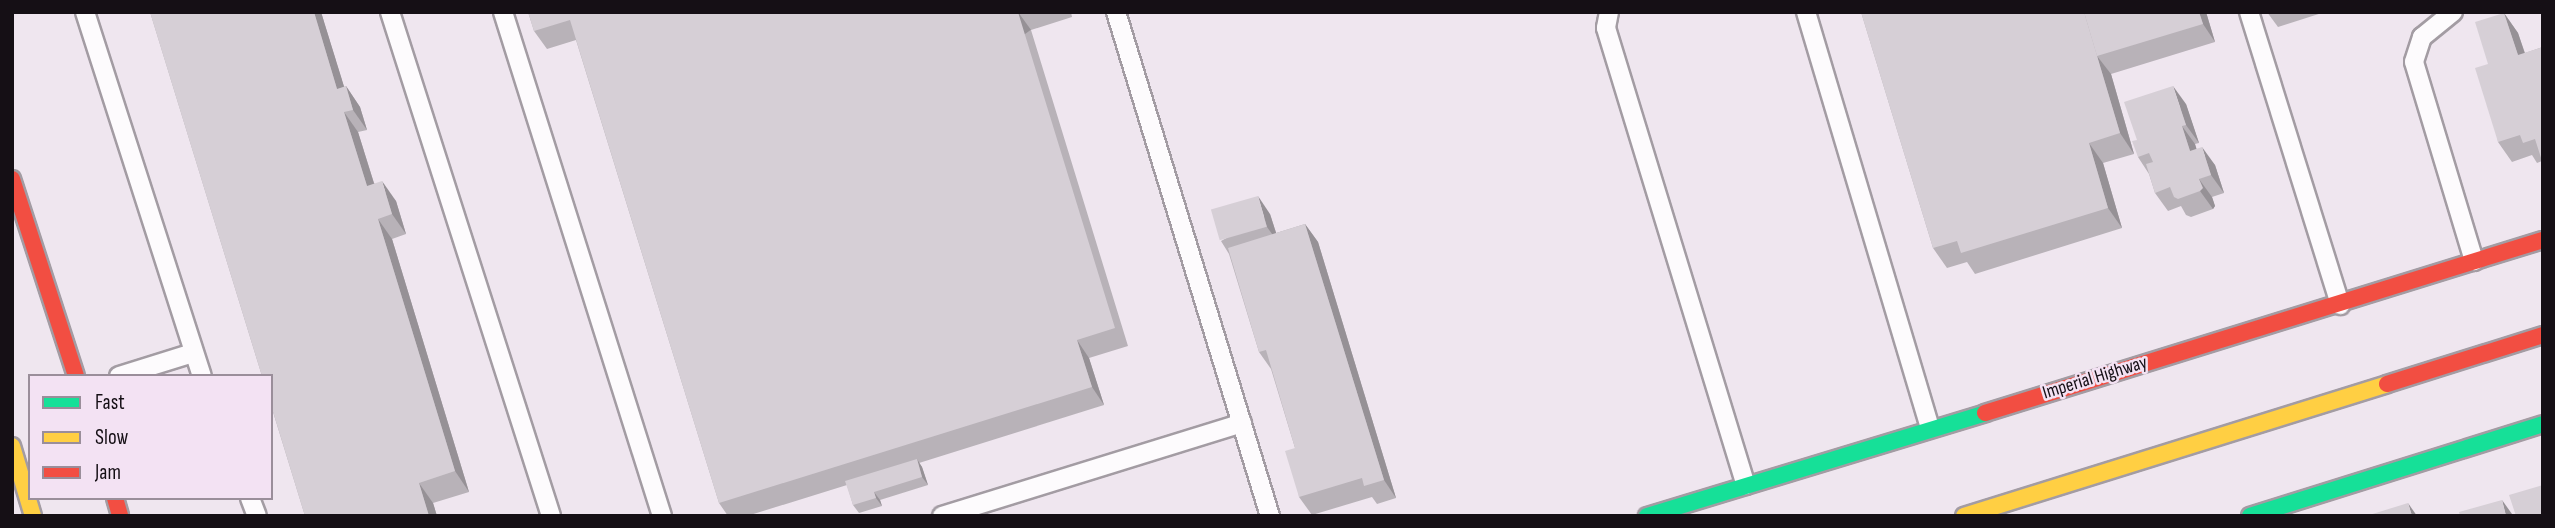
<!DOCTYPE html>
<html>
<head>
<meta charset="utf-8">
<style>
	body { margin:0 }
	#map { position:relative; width:2555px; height:528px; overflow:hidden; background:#efe6ef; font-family:"Sofia Sans Condensed",sans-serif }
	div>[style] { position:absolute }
	.roads { filter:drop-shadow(2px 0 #a39ca3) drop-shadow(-2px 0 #a39ca3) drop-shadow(0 2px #a39ca3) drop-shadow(0 -2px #a39ca3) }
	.lane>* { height:18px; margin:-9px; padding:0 9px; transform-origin:9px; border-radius:9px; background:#fdfbfd }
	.fast>* { height:16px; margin:-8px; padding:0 8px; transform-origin:8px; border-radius:8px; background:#16e098 }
	.slow>* { height:16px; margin:-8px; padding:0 8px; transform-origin:8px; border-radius:8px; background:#ffcf43 }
	.jam>* { height:16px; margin:-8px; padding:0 8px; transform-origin:8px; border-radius:8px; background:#f24e42 }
	.wall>* { inset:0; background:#b8b2b8 }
	.shaded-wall>* { inset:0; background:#969196; transform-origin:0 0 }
	.building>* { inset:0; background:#d6cfd6; transform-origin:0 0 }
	span { translate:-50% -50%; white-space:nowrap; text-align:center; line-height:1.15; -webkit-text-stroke:5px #f3e2f3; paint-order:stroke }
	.street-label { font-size:19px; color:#150f15 }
	.frame { position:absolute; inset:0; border:14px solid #150f15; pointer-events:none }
	.legend { position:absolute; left:28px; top:374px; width:245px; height:126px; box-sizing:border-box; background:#f3e2f3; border:2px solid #9a8e9a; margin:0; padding:9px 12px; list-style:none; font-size:21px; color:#150f15 }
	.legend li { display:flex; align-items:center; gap:14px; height:35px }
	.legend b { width:35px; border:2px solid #9a8e9a }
</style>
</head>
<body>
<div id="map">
	<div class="roads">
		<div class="lane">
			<i style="left:85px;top:12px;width:382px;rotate:72.2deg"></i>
			<i style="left:390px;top:12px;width:529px;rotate:72.28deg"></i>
			<i style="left:503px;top:12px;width:528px;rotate:72.49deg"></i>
			<i style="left:1116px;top:12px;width:527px;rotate:73.01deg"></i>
			<i style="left:1609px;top:12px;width:16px;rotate:101deg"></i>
			<i style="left:1606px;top:28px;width:478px;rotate:73deg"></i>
			<i style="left:1806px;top:12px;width:434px;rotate:73.4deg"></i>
			<i style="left:2249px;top:12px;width:307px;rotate:72.7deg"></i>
			<i style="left:2453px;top:12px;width:40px;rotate:141deg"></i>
			<i style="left:2422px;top:37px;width:26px;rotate:108deg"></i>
			<i style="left:2414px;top:62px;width:208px;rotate:73.2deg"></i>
			<i style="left:119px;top:376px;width:77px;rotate:-17.3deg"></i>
			<i style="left:250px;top:498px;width:19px;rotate:69deg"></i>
			<i style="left:942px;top:516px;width:314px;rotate:-17.2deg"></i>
		</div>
		<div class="fast">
			<i style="left:1647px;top:516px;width:353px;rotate:-16.9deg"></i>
			<i style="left:2250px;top:516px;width:307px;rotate:-17.4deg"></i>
		</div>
		<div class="slow">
			<i style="left:12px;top:446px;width:73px;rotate:73.3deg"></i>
			<i style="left:1964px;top:516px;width:443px;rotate:-17.3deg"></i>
		</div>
		<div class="jam">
			<i style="left:12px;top:179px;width:207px;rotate:72deg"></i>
			<i style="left:2387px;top:384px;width:164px;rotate:-17.4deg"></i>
			<i style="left:1985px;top:413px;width:584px;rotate:-17.23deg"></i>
			<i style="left:115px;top:498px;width:19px;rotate:74deg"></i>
		</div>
	</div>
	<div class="wall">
		<i style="clip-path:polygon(150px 12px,321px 12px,344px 87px,346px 86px,360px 107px,367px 130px,358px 132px,374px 183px,396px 201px,406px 234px,392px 239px,469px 492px,433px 503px,437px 516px,305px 516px)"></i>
		<i style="clip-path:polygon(528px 12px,1071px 12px,1072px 17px,1031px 30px,1128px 346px,1089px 358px,1104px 405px,919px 463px,922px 467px,928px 485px,880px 500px,882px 506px,859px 513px,853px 505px,847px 485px,747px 516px,728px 516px,719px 503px,576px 40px,547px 49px,534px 31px)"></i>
		<i style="clip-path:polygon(1861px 12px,2206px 12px,2215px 42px,2111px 74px,2134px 154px,2103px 163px,2122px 228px,1975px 274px,1967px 262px,1947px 268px,1933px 248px)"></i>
		<i style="clip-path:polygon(2267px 12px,2325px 12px,2278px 27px)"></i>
		<i style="clip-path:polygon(2504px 13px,2518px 33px,2525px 53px,2543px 47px,2543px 163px,2542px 161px,2537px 163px,2532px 155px,2512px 162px,2498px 142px,2488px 64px)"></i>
		<i style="clip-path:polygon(2186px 104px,2199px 143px,2195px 144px,2196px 149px,2215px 165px,2224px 193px,2212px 197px,2215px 206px,2213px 209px,2191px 217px,2186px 215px,2181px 206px,2168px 211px,2155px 193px,2149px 174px,2138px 157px,2137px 140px)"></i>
		<i style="clip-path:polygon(1270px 214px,1276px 233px,1305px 224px,1318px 242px,1396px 498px,1377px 504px,1372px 497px,1312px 515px,1299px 497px,1295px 448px,1271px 369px,1259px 352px,1229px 254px,1221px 241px)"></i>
	</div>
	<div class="shaded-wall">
		<i style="clip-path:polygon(314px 12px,321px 12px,351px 109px,337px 89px)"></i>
		<i style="left:1018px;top:12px;width:22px;height:331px;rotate:54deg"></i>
		<i style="clip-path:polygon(2199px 12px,2206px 12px,2215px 42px,2203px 24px)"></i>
		<i style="clip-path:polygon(2504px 13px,2518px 33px,2532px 75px,2518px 55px)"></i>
		<i style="clip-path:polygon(2097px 56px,2111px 74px,2134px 154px,2120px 133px)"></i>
		<i style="clip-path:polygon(346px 86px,360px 107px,367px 130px,353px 110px)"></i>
		<i style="clip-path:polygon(2173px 86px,2186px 104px,2199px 143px,2186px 125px)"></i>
		<i style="clip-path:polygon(344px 112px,358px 132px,381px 206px,367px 186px)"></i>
		<i style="clip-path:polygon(2182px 126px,2195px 144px,2203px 169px,2190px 151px)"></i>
		<i style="clip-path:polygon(2089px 143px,2103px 163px,2122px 228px,2108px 208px)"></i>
		<i style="clip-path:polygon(2202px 147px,2215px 165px,2224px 193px,2211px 175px)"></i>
		<i style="clip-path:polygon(2199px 179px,2212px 197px,2215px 206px,2213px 209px,2200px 191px)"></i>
		<i style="clip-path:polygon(382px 181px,396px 201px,406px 234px,392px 214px)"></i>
		<i style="clip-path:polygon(1258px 196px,1270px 214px,1280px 245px,1267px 227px)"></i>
		<i style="clip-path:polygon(378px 219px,392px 239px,469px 492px,455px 471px)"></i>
		<i style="clip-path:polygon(1305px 224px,1318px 242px,1396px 498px,1384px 480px)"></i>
		<i style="clip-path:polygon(1077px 340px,1089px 358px,1104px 405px,1092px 387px)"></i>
		<i style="clip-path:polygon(917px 459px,922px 467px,928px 485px,922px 477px)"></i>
		<i style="clip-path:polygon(419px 483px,433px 503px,437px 516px,429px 516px)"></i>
		<i style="clip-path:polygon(874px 492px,880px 500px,882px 506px,876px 498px)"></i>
		<i style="clip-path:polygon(2502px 500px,2512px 514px,2512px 516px,2506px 516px)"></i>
		<i style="clip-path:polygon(2408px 503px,2417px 516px,2412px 516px)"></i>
	</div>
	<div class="building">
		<i style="clip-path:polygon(150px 12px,314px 12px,337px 89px,346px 86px,353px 110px,344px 112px,367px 186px,382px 181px,392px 214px,378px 219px,455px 471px,419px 483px,429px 516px,305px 516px,271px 405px,271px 376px,262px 376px)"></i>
		<i style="clip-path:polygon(528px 12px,1018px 12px,1115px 328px,1077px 340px,1092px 387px,719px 503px,570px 20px,534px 31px)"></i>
		<i style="clip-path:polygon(1861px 12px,2084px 12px,2120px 133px,2089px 143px,2108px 208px,1961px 253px,1957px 241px,1933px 248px)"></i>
		<i style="clip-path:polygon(2084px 12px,2199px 12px,2203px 24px,2097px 56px)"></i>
		<i style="clip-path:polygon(2504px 13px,2518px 55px,2543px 47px,2543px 161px,2542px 161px,2535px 139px,2523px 143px,2520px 135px,2498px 142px,2475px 68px,2488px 64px,2475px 22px)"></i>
		<i style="clip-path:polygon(2173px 86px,2186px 125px,2182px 126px,2190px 151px,2202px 147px,2211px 175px,2199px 179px,2203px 188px,2200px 191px,2178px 199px,2174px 197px,2170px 187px,2155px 193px,2146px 164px,2153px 162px,2149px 153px,2138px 157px,2132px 141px,2137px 140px,2124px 102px)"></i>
		<i style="left:1258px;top:196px;width:32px;height:49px;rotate:74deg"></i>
		<i style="clip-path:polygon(1305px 224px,1384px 480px,1364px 486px,1362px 478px,1299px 497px,1285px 451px,1295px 448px,1266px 350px,1259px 352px,1228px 248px)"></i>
		<i style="clip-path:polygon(917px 459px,922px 477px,874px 492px,876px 498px,853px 505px,845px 481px)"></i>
		<i style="clip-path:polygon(2543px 485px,2543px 516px,2516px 516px,2509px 495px)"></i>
		<i style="clip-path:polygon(2502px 500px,2506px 516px,2460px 516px,2459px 512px)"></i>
		<i style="clip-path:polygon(2408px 503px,2412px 516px,2366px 516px)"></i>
	</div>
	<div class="street-label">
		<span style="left:2095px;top:378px;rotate:-17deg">Imperial Highway</span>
	</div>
	<div class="frame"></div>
	<ul class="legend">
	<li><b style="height:9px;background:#16e098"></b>Fast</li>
	<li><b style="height:9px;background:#ffcf43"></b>Slow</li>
	<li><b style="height:9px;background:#f24e42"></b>Jam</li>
	</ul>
</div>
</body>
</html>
